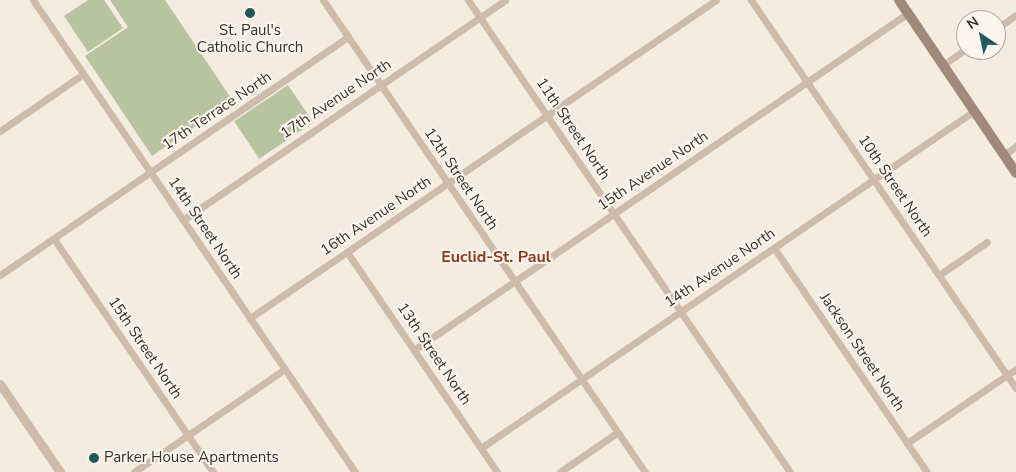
<!DOCTYPE html>
<html>
<head>
<meta charset="utf-8">
<style>
	body { margin:0 }
	#map { position:relative; width:1016px; height:472px; overflow:hidden; background:#f4ebe1; font-family:"Nunito Sans",sans-serif }
	div>[style] { position:absolute }
	.green>* { inset:0; background:#b8c4a0; transform-origin:0 0 }
	.minor>* { height:7px; margin:-3.5px; padding:0 3.5px; transform-origin:3.5px; border-radius:3.5px; background:#cdbbac }
	.tertiary>* { height:9px; margin:-4.5px; padding:0 4.5px; transform-origin:4.5px; border-radius:4.5px; background:#cdbbac }
	.secondary>* { height:10px; margin:-5px; padding:0 5px; transform-origin:5px; border-radius:5px; background:#a18a7d }
	.dots>* { width:14px; height:14px; translate:-50% -50%; box-sizing:border-box; border:2px solid #fbf5ee; border-radius:50% }
	span { translate:-50% -50%; white-space:nowrap; text-align:center; line-height:1.15; -webkit-text-stroke:4px #fbf5ee; paint-order:stroke }
	.poi-label { font-size:15px; color:#3b302b }
	.left { translate:0 -50%; text-align:left }
	.street-label { font-size:15px; color:#3b302b }
	.neighbourhood-label { font-size:16px; color:#8c3b22; font-weight:700 }
	.north { position:absolute; left:956px; top:10px; width:50px; height:50px; box-sizing:border-box; background:#fbf5ee; border:1px solid #aea6a0; border-radius:50%; rotate:326deg; font-size:14px; font-weight:700; line-height:20px; text-align:center; color:#3b302b }
	.north::after { content:''; display:block; margin:auto; width:18px; height:22px; background:#1f5a5e; clip-path:polygon(50% 0,100% 100%,50% 72%,0 100%) }
</style>
</head>
<body>
<div id="map">
	<div class="green">
		<i style="clip-path:polygon(88px 0,104px 0,123px 28px,88px 52px,64px 16px)"></i>
		<i style="clip-path:polygon(110px 0,165px 0,233px 101px,152px 156px,85px 56px,128px 27px)"></i>
		<i style="left:288px;top:85px;width:45px;height:65px;rotate:56deg"></i>
	</div>
	<div class="minor">
		<i style="left:33px;top:0;width:571px;rotate:55.7deg"></i>
		<i style="left:323px;top:0;width:571px;rotate:55.7deg"></i>
		<i style="left:468px;top:0;width:571px;rotate:55.7deg"></i>
		<i style="left:751px;top:0;width:470px;rotate:55.7deg"></i>
		<i style="left:996px;top:29px;width:24px;rotate:-35deg"></i>
		<i style="left:943px;top:65px;width:28px;rotate:-35deg"></i>
		<i style="left:0;top:131px;width:101px;rotate:-34.5deg"></i>
		<i style="left:1004px;top:155px;width:15px;rotate:-37deg"></i>
		<i style="left:183px;top:220px;width:390px;rotate:-34.3deg"></i>
		<i style="left:54px;top:239px;width:282px;rotate:55.7deg"></i>
		<i style="left:774px;top:248px;width:271px;rotate:55.7deg"></i>
		<i style="left:347px;top:252px;width:266px;rotate:55.7deg"></i>
		<i style="left:0;top:275px;width:422px;rotate:-34.4deg"></i>
		<i style="left:939px;top:275px;width:58px;rotate:-34.5deg"></i>
		<i style="left:250px;top:318px;width:564px;rotate:-34.31deg"></i>
		<i style="left:414px;top:350px;width:598px;rotate:-34.3deg"></i>
		<i style="left:907px;top:443px;width:132px;rotate:-34.2deg"></i>
		<i style="left:481px;top:448px;width:597px;rotate:-34.36deg"></i>
		<i style="left:134px;top:472px;width:183px;rotate:-34.3deg"></i>
		<i style="left:560px;top:472px;width:70px;rotate:-34.6deg"></i>
	</div>
	<div class="tertiary">
		<i style="left:0;top:384px;width:107px;rotate:55.7deg"></i>
	</div>
	<div class="secondary">
		<i style="left:899px;top:0;width:209px;rotate:55.9deg"></i>
	</div>
	<div class="dots">
		<i style="left:250px;top:13px;background:#1f5a5e"></i>
		<i style="left:94px;top:458px;background:#1f5a5e"></i>
	</div>
	<div class="poi-label">
		<span style="left:250px;top:39px">St. Paul's<br>Catholic Church</span>
		<span class="left" style="left:104px;top:458px">Parker House Apartments</span>
	</div>
	<div class="street-label">
		<span style="left:336px;top:99px;rotate:-34deg">17th Avenue North</span>
		<span style="left:217px;top:111px;rotate:-34deg">17th Terrace North</span>
		<span style="left:573px;top:129px;rotate:56deg">11th Street North</span>
		<span style="left:653px;top:171px;rotate:-34deg">15th Avenue North</span>
		<span style="left:461px;top:179px;rotate:56deg">12th Street North</span>
		<span style="left:895px;top:186px;rotate:56deg">10th Street North</span>
		<span style="left:376px;top:216px;rotate:-34deg">16th Avenue North</span>
		<span style="left:205px;top:228px;rotate:56deg">14th Street North</span>
		<span style="left:720px;top:268px;rotate:-34deg">14th Avenue North</span>
		<span style="left:145px;top:348px;rotate:56deg">15th Street North</span>
		<span style="left:862px;top:352px;rotate:56deg">Jackson Street North</span>
		<span style="left:434px;top:354px;rotate:56deg">13th Street North</span>
	</div>
	<div class="neighbourhood-label">
		<span style="left:496px;top:257px">Euclid-St. Paul</span>
	</div>
	<div class="north">N</div>
</div>
</body>
</html>
